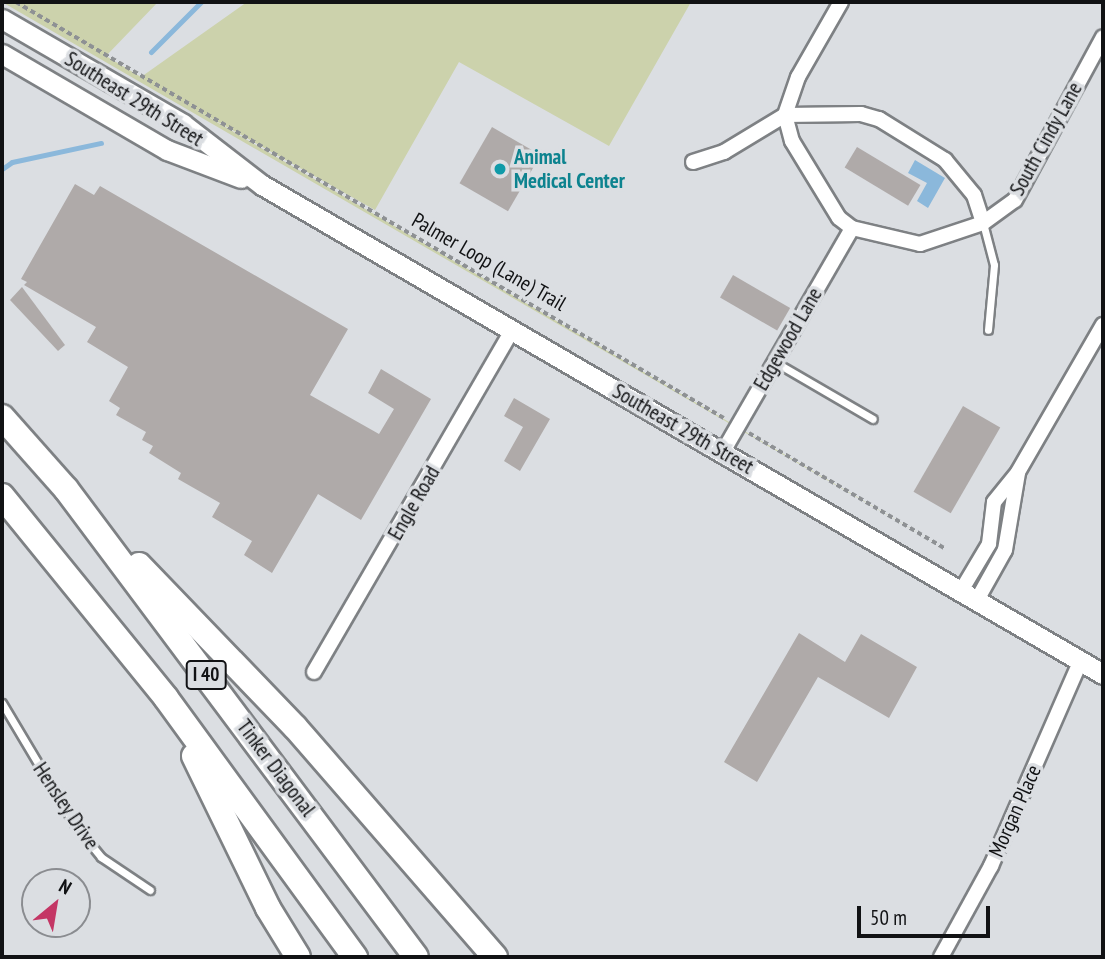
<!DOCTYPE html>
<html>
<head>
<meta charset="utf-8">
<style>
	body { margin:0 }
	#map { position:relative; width:1105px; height:959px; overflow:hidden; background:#dbdee2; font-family:"PT Sans Narrow",sans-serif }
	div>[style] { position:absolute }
	.green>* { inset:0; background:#ccd2ac }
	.water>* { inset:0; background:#8bb8db }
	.stream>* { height:5px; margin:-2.5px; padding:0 2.5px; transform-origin:2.5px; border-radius:2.5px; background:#8bb8db }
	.building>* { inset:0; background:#afaaa9; transform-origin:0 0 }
	.path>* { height:3.5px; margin-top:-1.75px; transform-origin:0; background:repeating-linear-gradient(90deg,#8e9194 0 5px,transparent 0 8.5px) }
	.roads { filter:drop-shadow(2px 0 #7e8184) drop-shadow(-2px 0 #7e8184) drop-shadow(0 2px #7e8184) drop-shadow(0 -2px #7e8184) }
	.service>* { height:7px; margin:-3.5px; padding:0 3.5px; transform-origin:3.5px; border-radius:3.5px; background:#fff }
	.minor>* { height:14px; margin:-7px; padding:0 7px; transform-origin:7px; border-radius:7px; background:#fff }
	.secondary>* { height:19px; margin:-9.5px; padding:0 9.5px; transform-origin:9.5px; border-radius:9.5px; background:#fff }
	.motorway>* { height:24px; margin:-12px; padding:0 12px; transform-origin:12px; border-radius:12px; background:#fff }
	.dots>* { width:19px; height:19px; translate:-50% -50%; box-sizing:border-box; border:4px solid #dbdee2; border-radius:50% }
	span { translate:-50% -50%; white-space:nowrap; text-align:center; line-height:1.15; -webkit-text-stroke:7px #dbdee2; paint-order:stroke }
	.shield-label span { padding:2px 5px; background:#dbdee2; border:2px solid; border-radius:5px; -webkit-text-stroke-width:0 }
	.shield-label { font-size:19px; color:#111214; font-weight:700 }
	.street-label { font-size:21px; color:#111214 }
	.culture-label { font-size:21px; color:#0d838f; font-weight:700 }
	.left { translate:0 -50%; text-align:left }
	.frame { position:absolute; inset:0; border:4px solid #111214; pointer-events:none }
	.north { position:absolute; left:21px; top:868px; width:70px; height:70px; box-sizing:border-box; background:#dbdee2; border:2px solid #8a8c90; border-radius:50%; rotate:30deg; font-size:19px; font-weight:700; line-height:28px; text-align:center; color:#111214 }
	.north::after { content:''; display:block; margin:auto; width:24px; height:32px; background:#c43665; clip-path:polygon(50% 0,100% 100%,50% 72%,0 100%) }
	.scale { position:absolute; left:857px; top:906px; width:133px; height:32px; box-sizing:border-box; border:4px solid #111214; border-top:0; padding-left:9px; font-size:21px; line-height:24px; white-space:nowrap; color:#111214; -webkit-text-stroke:5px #dbdee2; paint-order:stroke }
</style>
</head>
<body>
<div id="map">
	<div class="green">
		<i style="clip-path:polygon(2px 2px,158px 2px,106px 56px,141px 77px,247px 2px,691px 2px,609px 146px,459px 62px,375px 210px,193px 108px,946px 549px)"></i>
	</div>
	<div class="water">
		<i style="clip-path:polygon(915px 160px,945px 178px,928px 208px,917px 201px,927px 183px,908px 173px)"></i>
	</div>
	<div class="stream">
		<i style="left:151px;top:52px;width:71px;rotate:-45deg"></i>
		<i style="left:2px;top:169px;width:12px;rotate:-35deg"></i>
		<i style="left:12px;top:162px;width:91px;rotate:-12.1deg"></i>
	</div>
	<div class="building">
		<i style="left:492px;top:127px;width:56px;height:65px;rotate:30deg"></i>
		<i style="left:857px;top:147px;width:74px;height:24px;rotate:31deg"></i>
		<i style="clip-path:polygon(75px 184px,94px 195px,100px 186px,348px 329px,310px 395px,379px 434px,394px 409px,368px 393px,381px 369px,431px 399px,361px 520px,318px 494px,272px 573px,244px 555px,252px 541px,212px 517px,220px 503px,178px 479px,181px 473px,149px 453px,153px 446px,142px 440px,146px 432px,116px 415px,120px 408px,109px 401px,128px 367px,87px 342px,96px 327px,24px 285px,27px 282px,21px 279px)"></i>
		<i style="left:733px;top:275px;width:66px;height:26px;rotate:30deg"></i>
		<i style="clip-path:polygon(22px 287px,65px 345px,58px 351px,10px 300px)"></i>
		<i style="clip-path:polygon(514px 398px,550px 419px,520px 471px,504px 461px,523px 427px,504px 416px)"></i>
		<i style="left:963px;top:406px;width:43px;height:99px;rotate:30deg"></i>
		<i style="clip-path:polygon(799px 633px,845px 662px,861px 634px,917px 667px,889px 718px,818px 677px,757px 782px,724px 762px)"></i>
	</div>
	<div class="path">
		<i style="left:16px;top:2px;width:821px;rotate:30.44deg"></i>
		<i style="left:749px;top:433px;width:229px;rotate:30.5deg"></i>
	</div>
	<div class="roads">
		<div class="service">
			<i style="left:983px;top:223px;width:43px;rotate:75.3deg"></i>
			<i style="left:994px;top:265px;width:65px;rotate:95.3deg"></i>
			<i style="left:775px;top:362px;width:113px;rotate:30.2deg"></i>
			<i style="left:2px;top:703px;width:141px;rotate:59.2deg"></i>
			<i style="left:74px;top:824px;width:43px;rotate:50.7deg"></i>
			<i style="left:101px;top:857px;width:59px;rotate:34deg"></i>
		</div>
		<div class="minor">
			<i style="left:841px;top:2px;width:86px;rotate:119.8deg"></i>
			<i style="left:798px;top:77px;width:40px;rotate:108.9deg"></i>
			<i style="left:785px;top:115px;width:27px;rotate:75deg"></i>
			<i style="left:792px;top:141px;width:90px;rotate:58.6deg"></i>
			<i style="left:839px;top:218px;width:16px;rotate:38deg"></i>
			<i style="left:852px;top:228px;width:70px;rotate:13.2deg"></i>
			<i style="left:920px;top:244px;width:66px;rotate:-18.4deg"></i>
			<i style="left:983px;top:223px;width:39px;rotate:-36deg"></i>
			<i style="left:1015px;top:200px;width:185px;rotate:-61.6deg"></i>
			<i style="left:693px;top:162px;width:33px;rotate:-18deg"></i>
			<i style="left:724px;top:152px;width:71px;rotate:-31.2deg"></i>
			<i style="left:785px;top:115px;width:76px;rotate:-0.8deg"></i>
			<i style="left:861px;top:114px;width:19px;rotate:16deg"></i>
			<i style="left:879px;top:119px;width:78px;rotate:31.8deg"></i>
			<i style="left:945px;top:160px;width:45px;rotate:50.4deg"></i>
			<i style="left:974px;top:195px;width:29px;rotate:72deg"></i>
			<i style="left:724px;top:450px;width:256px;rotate:-60deg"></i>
			<i style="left:961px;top:591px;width:55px;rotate:-59.2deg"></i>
			<i style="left:989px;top:544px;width:42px;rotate:-83.2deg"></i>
			<i style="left:994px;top:502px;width:38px;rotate:-51deg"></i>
			<i style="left:1018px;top:472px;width:170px;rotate:-60deg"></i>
			<i style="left:977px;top:600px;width:57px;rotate:-60.8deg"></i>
			<i style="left:1005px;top:550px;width:78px;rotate:-80.4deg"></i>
			<i style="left:314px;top:672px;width:393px;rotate:-59.9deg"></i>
			<i style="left:941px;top:957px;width:104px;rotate:-61.2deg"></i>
			<i style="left:991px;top:866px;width:225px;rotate:-66.4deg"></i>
		</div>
		<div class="secondary">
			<i style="left:2px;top:19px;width:209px;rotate:30.1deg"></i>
			<i style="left:183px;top:124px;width:100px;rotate:37.7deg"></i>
			<i style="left:262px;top:185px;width:973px;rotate:30.18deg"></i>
			<i style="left:2px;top:54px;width:191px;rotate:30.2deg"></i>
			<i style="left:167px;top:150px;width:79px;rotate:20.7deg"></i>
		</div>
		<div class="motorway">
			<i style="left:2px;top:417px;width:96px;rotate:48.4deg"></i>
			<i style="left:66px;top:489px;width:584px;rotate:53.21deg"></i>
			<i style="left:2px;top:496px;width:260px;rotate:50.9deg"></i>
			<i style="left:166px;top:698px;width:321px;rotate:53.9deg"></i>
			<i style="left:139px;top:565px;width:225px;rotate:46.1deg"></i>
			<i style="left:295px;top:727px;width:305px;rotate:49deg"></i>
			<i style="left:194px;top:756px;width:169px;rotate:64deg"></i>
			<i style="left:268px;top:908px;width:57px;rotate:58.5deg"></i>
		</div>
	</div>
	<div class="dots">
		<i style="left:500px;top:169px;background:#0f9aa8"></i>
	</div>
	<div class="shield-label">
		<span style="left:206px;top:675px">I 40</span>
	</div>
	<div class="street-label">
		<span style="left:134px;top:99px;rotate:32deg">Southeast 29th Street</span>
		<span style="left:1046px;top:139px;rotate:-61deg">South Cindy Lane</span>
		<span style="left:489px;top:262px;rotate:30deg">Palmer Loop (Lane) Trail</span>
		<span style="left:788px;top:339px;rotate:-60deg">Edgewood Lane</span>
		<span style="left:683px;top:429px;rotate:30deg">Southeast 29th Street</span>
		<span style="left:414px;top:503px;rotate:-60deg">Engle Road</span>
		<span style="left:276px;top:768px;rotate:53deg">Tinker Diagonal</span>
		<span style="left:66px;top:806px;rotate:56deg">Hensley Drive</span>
		<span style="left:1015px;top:811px;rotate:-66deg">Morgan Place</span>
	</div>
	<div class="culture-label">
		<span class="left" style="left:514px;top:169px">Animal<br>Medical Center</span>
	</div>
	<div class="frame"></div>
	<div class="north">N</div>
	<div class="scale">50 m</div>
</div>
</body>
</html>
